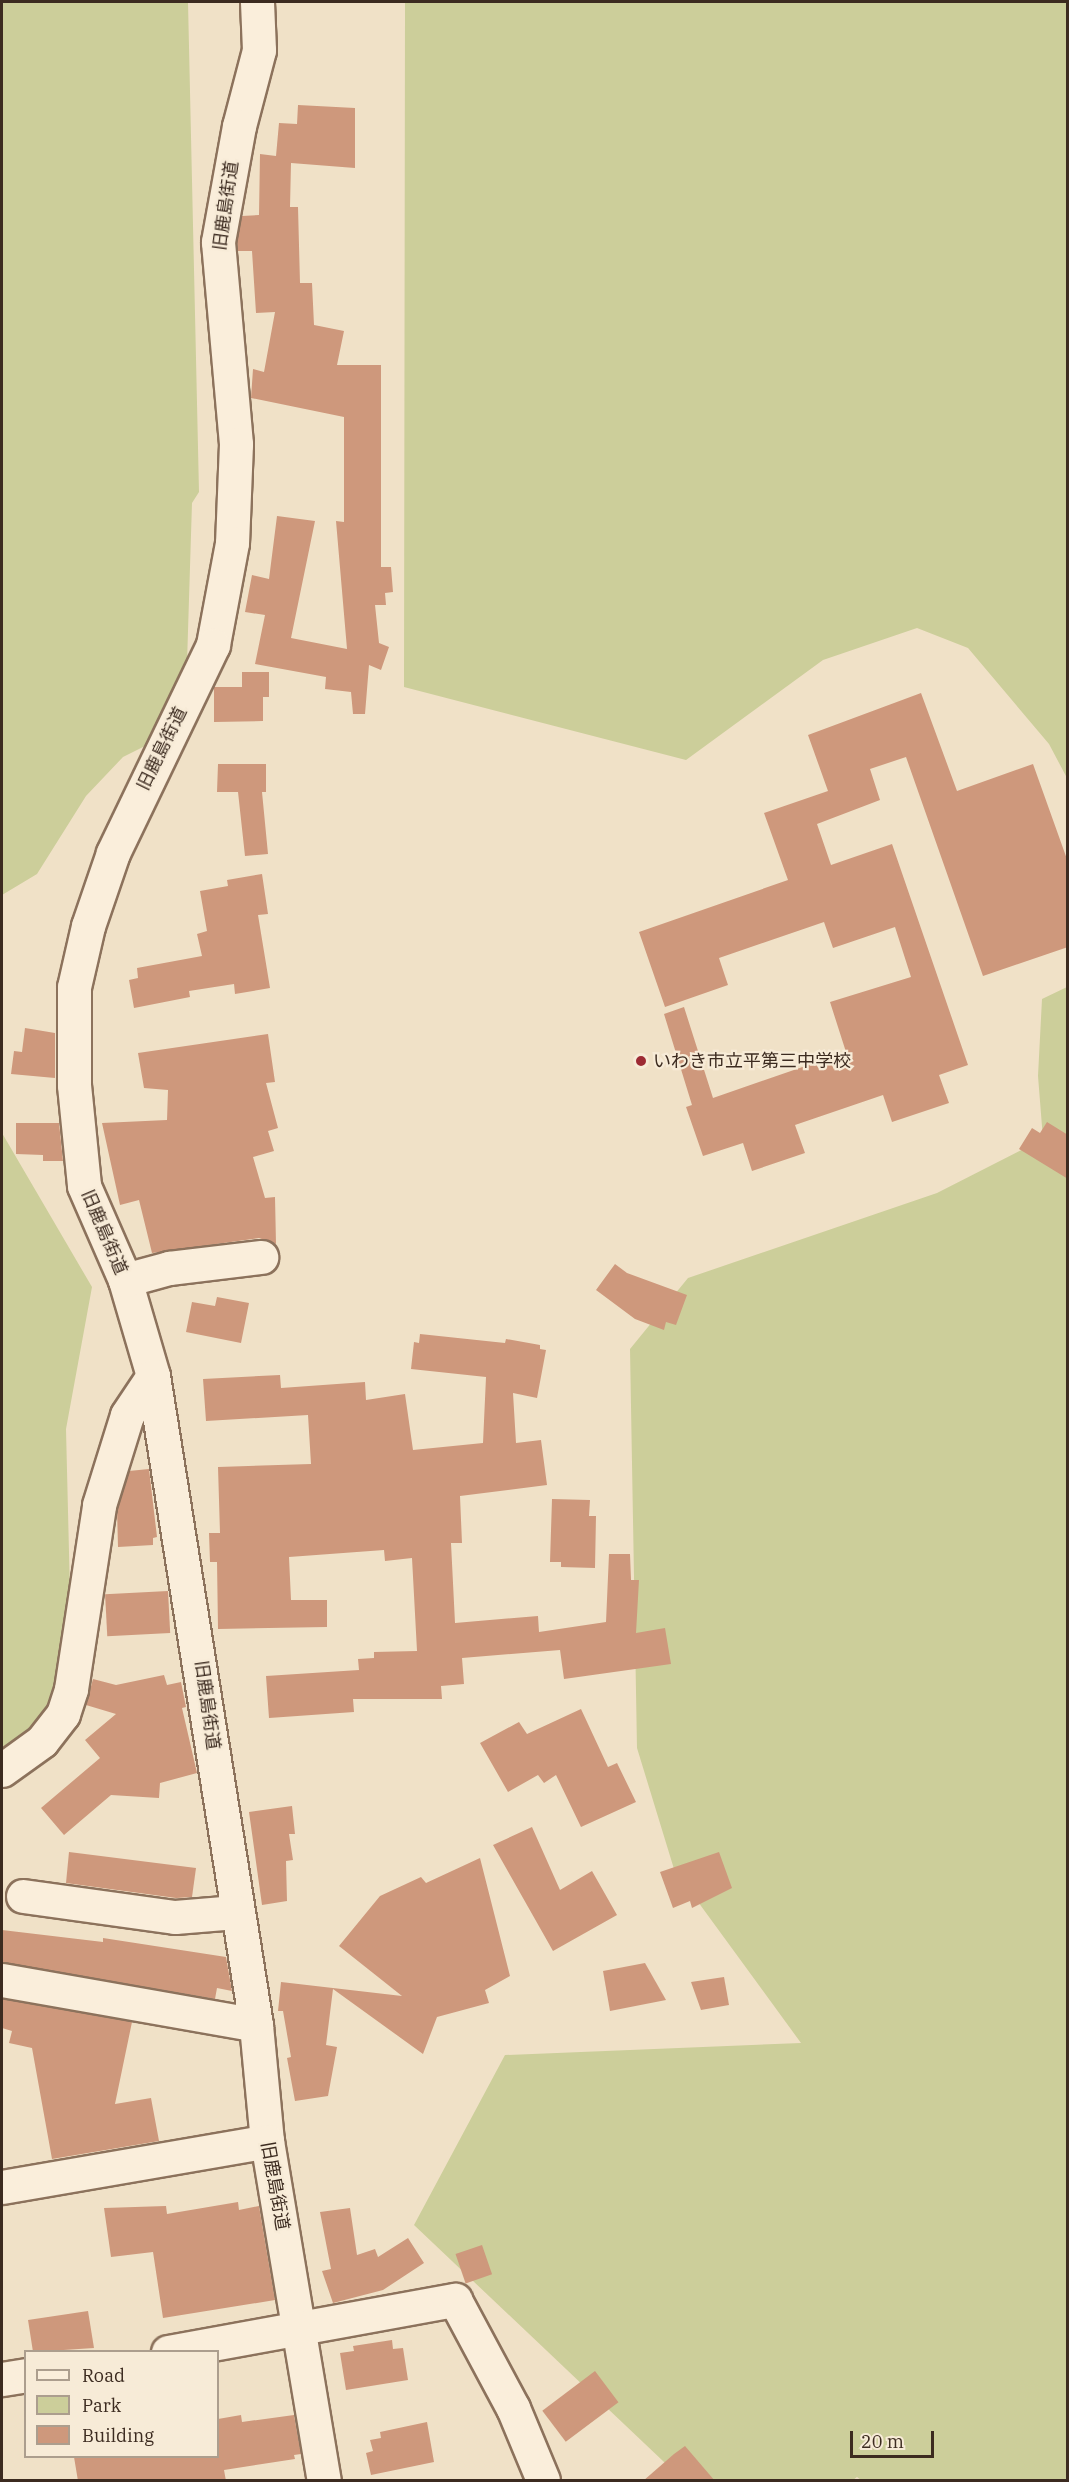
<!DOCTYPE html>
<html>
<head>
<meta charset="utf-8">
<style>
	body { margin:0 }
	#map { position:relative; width:1069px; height:2482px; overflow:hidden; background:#f0e1c7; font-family:"IBM Plex Serif","Noto Sans JP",serif }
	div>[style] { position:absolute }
	.green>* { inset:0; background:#ccce9a }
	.building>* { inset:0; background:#ce987c; transform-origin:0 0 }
	.roads { filter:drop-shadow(2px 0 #8c725c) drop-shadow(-2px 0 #8c725c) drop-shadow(0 2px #8c725c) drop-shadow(0 -2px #8c725c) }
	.minor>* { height:33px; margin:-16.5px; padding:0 16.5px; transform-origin:16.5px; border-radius:16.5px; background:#faeedb }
	.dots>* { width:16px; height:16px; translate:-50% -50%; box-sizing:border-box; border:3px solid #f7ebd7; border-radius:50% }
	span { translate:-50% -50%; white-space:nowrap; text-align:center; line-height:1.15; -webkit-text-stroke:4.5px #f7ebd7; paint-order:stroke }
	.street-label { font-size:18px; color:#3c2b20 }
	.poi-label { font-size:18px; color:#3c2b20 }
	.left { translate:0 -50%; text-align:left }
	.frame { position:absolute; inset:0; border:3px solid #3c2b20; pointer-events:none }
	.legend { position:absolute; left:24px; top:2350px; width:195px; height:108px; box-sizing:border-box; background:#f7ebd7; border:2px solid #ac9e8e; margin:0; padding:8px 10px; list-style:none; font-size:18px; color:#3c2b20 }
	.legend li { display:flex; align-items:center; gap:12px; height:30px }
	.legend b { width:30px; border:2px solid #ac9e8e }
	.scale { position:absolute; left:850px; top:2431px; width:84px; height:27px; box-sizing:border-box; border:3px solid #3c2b20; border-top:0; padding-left:8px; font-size:18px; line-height:21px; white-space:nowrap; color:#3c2b20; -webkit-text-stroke:4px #f7ebd7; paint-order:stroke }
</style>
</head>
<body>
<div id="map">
	<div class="green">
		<i style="clip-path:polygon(2px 2px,188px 2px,199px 492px,192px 503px,187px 663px,165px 736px,123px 757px,86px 796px,37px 874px,2px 895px)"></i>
		<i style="clip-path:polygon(405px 2px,1067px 2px,1067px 778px,1049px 744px,968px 648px,917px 628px,823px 660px,686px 760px,404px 687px)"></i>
		<i style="clip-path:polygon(1067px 987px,1067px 2480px,861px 2480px,857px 2477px,853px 2480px,683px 2480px,414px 2225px,505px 2055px,801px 2043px,674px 1869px,637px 1748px,630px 1349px,688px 1278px,937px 1193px,1043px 1139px,1038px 1076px,1042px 999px)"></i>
		<i style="clip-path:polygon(2px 1133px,92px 1287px,66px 1429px,70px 1593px,47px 1724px,2px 1747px)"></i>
	</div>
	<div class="building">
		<i style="clip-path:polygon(298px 105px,355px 108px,355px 168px,291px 163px,290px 207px,298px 207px,300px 283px,312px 283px,314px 325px,344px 331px,337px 365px,381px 365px,381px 567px,391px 567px,393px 592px,385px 593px,386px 605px,375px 605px,379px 643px,389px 647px,381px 670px,369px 665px,365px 714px,353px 714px,351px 692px,325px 689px,326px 677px,255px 664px,265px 615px,245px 612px,252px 575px,269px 579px,277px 516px,315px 521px,291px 638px,347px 649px,336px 521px,344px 522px,344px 417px,251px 398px,253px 369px,264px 372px,275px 312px,256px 313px,252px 251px,238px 251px,237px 242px,242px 216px,259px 215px,260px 154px,276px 156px,279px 123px,297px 124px)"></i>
		<i style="clip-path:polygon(242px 672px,269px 672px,269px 697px,263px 697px,263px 721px,214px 722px,214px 687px,242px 687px)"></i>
		<i style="clip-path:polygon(921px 693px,957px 791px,1033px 764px,1068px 862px,1068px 947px,983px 976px,906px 757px,870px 769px,880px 800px,817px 824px,831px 865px,892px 844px,968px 1065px,939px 1075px,949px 1103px,892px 1122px,883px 1095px,795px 1125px,805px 1153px,752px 1171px,743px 1143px,703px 1156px,686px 1107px,692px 1105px,664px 1014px,684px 1007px,713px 1098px,846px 1052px,830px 1002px,911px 977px,895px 927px,833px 948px,824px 922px,719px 958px,728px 985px,665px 1007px,639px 932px,788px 880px,764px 813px,828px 791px,808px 735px)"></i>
		<i style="clip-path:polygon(218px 764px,266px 764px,266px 792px,262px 792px,268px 854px,245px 856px,238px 792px,217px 792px)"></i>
		<i style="clip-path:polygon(262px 874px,268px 914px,258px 915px,270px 988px,235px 994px,234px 984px,189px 991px,190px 997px,134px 1008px,129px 980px,138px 978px,137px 968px,202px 956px,197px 934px,207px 931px,200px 891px,228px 886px,227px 880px)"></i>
		<i style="clip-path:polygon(25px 1028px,55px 1033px,55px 1078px,11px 1074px,14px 1051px,22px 1052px)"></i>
		<i style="clip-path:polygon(268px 1034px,275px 1082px,266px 1083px,278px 1128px,268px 1131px,274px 1151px,253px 1157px,265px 1198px,275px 1197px,276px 1244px,259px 1238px,152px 1253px,139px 1200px,120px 1205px,102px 1123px,167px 1120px,168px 1090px,144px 1088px,138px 1053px)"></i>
		<i style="clip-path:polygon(1047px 1122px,1068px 1135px,1068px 1179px,1019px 1149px,1032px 1128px,1040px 1133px)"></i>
		<i style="clip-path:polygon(16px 1123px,59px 1123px,63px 1161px,43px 1161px,43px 1155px,16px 1154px)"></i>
		<i style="clip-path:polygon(615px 1264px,627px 1273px,687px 1295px,676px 1325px,666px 1322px,664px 1330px,635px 1319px,596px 1290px)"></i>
		<i style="clip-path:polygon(217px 1297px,249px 1303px,241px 1343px,186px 1332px,192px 1302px,215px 1306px)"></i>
		<i style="clip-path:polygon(420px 1334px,505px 1343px,506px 1339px,540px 1345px,540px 1349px,546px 1350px,537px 1398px,513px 1393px,516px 1443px,541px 1440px,547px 1485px,460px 1496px,462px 1543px,451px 1543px,455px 1623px,538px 1616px,539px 1632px,606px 1622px,609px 1554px,630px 1554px,631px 1580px,639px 1580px,636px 1633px,665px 1628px,671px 1664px,564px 1679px,560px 1650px,462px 1658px,464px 1684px,441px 1686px,442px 1699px,353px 1699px,354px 1712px,269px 1718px,266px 1676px,359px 1670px,358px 1659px,374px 1658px,374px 1652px,417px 1651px,412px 1558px,385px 1561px,384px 1550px,289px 1557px,291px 1600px,327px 1600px,327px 1627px,218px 1629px,217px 1562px,210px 1562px,209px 1533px,220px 1533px,218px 1467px,311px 1464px,308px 1415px,206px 1421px,203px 1379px,280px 1375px,281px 1388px,365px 1382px,366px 1400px,405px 1394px,413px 1450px,483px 1443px,486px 1377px,411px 1369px,414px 1342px,419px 1343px)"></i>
		<i style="clip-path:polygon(149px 1469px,157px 1537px,153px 1538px,153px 1545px,118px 1547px,117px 1509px,129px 1471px)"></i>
		<i style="clip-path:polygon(552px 1499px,590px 1500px,589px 1516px,596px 1516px,595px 1568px,561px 1567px,561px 1562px,550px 1562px)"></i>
		<i style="left:168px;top:1591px;width:42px;height:63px;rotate:87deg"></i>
		<i style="clip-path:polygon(164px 1675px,167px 1685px,181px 1682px,186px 1707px,182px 1708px,197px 1773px,160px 1783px,159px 1798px,111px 1795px,64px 1835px,41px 1808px,100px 1758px,85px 1740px,116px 1714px,86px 1705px,93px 1679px,116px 1685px)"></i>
		<i style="clip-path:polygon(581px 1709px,608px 1767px,617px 1763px,636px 1802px,581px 1827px,556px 1775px,544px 1783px,538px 1775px,508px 1792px,480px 1743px,519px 1722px,527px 1734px)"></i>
		<i style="clip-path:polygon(292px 1806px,295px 1834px,289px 1834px,293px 1860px,286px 1861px,287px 1901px,262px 1905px,249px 1812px)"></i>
		<i style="clip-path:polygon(532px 1827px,560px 1890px,592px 1871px,617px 1915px,553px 1951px,493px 1845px)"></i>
		<i style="clip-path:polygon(69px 1852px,196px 1868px,192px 1897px,176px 1898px,66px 1883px)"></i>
		<i style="clip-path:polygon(719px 1852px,732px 1888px,692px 1908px,690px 1901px,673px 1908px,660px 1872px)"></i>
		<i style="clip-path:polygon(480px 1858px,510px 1976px,485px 1990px,489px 2003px,437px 2017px,423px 2054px,333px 1989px,326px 2045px,337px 2047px,328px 2096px,295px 2101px,287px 2058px,291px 2057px,283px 2011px,278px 2011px,281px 1982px,402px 1996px,339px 1946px,380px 1896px,421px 1877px,426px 1883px)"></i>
		<i style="clip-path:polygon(2px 1930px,103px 1942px,103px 1938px,226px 1957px,232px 1991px,217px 1988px,215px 1999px,2px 1962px)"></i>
		<i style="clip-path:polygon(645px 1963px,666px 2000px,610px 2011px,603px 1971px)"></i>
		<i style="clip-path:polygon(724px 1977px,729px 2005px,701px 2010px,691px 1982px)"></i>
		<i style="clip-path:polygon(2px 1999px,132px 2022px,115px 2104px,151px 2098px,159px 2141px,52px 2159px,32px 2048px,9px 2043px,12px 2031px,2px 2028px)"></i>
		<i style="clip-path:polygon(238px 2202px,239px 2210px,259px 2206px,275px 2300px,163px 2318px,153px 2252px,111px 2257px,104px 2208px,166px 2206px,167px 2214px)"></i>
		<i style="clip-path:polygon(350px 2208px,357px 2255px,375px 2249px,378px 2257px,408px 2238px,424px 2263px,383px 2290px,333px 2303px,322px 2271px,331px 2269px,320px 2212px)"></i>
		<i style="left:482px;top:2245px;width:31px;height:28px;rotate:71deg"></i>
		<i style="clip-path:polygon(88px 2311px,94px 2348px,33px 2352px,28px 2320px)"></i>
		<i style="clip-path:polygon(392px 2340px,393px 2349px,403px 2348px,408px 2380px,346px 2390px,340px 2353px,354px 2351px,353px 2346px)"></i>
		<i style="left:595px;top:2371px;width:39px;height:66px;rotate:53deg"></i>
		<i style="clip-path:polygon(241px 2415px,242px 2422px,294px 2415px,301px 2454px,294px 2455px,295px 2459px,224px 2470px,226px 2481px,78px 2481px,74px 2457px,218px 2457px,218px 2419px)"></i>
		<i style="clip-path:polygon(427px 2422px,434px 2462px,371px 2475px,366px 2453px,373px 2451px,370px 2440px,381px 2438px,380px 2432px)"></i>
		<i style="clip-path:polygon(685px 2446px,715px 2481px,643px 2481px,674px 2454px)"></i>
	</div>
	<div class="roads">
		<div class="minor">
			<i style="left:257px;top:2px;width:48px;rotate:87.6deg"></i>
			<i style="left:259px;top:50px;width:79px;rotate:104.7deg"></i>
			<i style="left:239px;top:126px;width:118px;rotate:100.3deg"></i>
			<i style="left:218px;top:242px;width:203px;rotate:84.9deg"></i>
			<i style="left:236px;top:444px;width:99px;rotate:92.3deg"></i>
			<i style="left:232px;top:543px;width:104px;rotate:100.6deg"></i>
			<i style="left:213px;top:645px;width:231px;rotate:115.7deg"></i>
			<i style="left:113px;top:853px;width:77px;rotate:108.9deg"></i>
			<i style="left:88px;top:926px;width:63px;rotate:102.9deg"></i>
			<i style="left:74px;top:987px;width:98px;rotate:90deg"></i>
			<i style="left:74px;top:1085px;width:101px;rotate:84.3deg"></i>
			<i style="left:84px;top:1186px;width:103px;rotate:66.4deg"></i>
			<i style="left:125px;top:1280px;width:100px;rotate:73.7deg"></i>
			<i style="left:153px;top:1376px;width:657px;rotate:80.98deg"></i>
			<i style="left:256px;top:2025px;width:117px;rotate:84.6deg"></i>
			<i style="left:267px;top:2141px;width:344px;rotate:80.5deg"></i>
			<i style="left:125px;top:1280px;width:46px;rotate:-15.3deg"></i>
			<i style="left:169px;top:1268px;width:93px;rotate:-6.8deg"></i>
			<i style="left:2px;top:1770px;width:49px;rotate:-35.9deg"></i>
			<i style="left:42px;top:1741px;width:34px;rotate:-52deg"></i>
			<i style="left:63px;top:1714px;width:26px;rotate:-72deg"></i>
			<i style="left:71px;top:1689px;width:186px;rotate:-81.3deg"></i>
			<i style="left:99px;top:1505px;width:94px;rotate:-72.7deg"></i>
			<i style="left:127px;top:1415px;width:47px;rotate:-56.3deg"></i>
			<i style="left:23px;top:1896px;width:153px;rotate:7.9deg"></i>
			<i style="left:175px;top:1917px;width:61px;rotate:-4.7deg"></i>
			<i style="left:2px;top:1980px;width:258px;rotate:10deg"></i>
			<i style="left:2px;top:2187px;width:269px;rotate:-9.8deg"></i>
			<i style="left:168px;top:2352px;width:292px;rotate:-10.3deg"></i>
			<i style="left:455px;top:2300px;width:123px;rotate:61.8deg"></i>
			<i style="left:513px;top:2408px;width:78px;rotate:67.4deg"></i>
			<i style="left:2px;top:2379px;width:24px;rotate:-9deg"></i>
		</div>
	</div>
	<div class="dots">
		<i style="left:641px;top:1061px;background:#9d2a33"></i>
	</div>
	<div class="street-label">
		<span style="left:226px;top:206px;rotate:-82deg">旧鹿島街道</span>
		<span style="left:162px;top:749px;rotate:-64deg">旧鹿島街道</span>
		<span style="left:104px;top:1232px;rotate:67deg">旧鹿島街道</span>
		<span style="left:207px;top:1705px;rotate:82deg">旧鹿島街道</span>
		<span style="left:275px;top:2186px;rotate:80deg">旧鹿島街道</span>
	</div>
	<div class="poi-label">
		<span class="left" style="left:653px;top:1061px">いわき市立平第三中学校</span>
	</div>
	<div class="frame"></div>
	<ul class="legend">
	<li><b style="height:8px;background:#faeedb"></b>Road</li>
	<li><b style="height:16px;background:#ccce9a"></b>Park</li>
	<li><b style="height:16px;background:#ce987c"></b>Building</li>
	</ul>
	<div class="scale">20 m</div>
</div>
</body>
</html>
